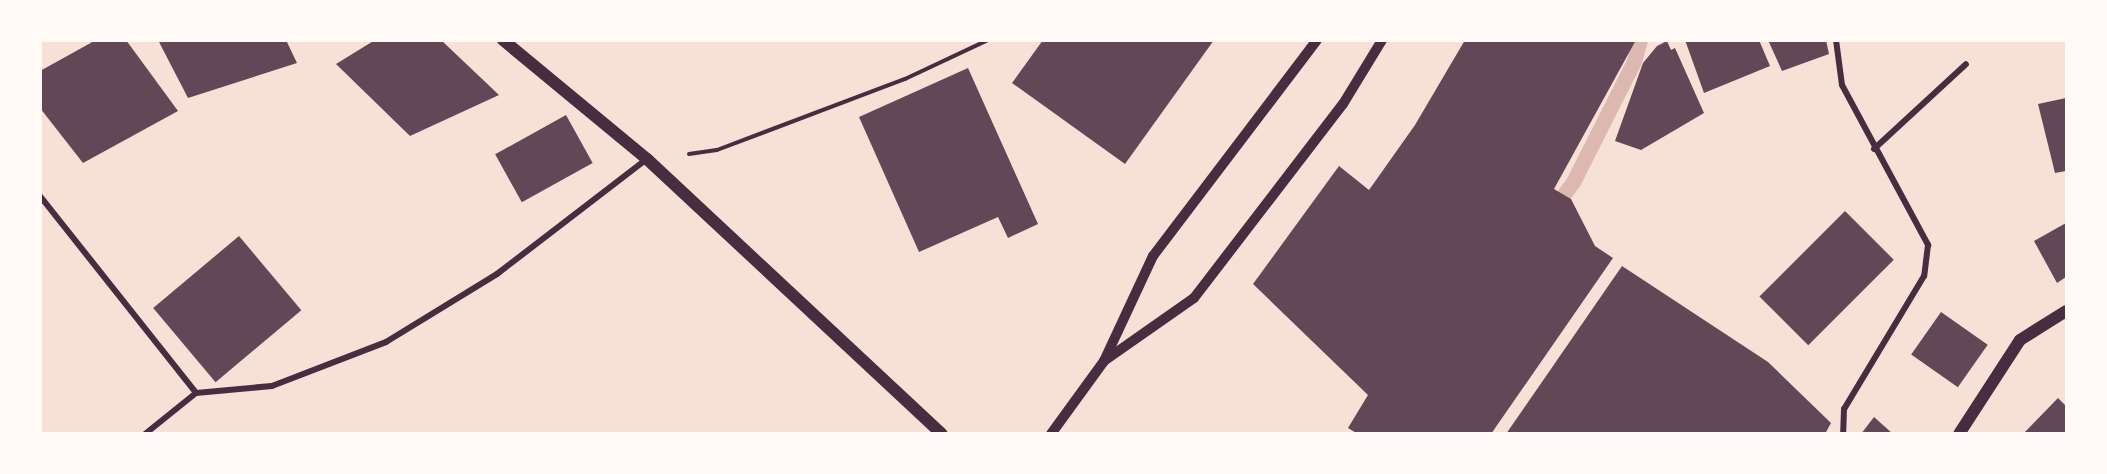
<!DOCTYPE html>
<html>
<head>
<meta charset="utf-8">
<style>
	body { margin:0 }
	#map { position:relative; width:2107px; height:474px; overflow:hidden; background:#f7e1d7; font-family:"DM Sans",sans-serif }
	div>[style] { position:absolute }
	.stream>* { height:15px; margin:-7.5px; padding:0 7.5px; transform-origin:7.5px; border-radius:7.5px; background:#dcb8b0 }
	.building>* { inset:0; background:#644757; transform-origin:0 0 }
	.path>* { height:4px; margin:-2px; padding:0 2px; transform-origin:2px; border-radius:2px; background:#4a2c40 }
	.minor>* { height:6px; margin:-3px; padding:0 3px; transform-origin:3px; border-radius:3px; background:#4a2c40 }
	.tertiary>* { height:10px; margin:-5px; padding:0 5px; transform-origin:5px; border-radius:5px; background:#4a2c40 }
	.secondary>* { height:12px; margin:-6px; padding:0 6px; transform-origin:6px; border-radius:6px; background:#4a2c40 }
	span { translate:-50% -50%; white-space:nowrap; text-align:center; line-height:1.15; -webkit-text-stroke:4.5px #fffaf5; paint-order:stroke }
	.frame { position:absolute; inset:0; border:42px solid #fffaf5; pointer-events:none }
</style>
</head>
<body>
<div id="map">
	<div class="stream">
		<i style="left:1552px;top:210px;width:35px;rotate:-53deg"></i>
		<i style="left:1573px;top:182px;width:136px;rotate:-63.2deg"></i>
		<i style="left:1634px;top:61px;width:22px;rotate:-74deg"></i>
	</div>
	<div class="building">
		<i style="clip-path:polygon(96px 40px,126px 40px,178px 111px,83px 163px,40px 108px,40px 71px)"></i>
		<i style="clip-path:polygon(158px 40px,286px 40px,297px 63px,188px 98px)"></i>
		<i style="clip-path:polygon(375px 40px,441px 40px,499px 95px,410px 136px,336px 64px)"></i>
		<i style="clip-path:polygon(1043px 40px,1214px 40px,1125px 164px,1012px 83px)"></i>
		<i style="clip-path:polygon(1465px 40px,1636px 40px,1554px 189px,1571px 199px,1595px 246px,1613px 258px,1491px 434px,1358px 434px,1348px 428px,1368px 395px,1253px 284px,1339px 166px,1369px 190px,1415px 125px)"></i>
		<i style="clip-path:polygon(1685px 40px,1759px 40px,1770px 66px,1704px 93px)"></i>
		<i style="clip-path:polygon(1768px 40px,1826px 40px,1829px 54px,1782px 71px)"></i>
		<i style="clip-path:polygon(1667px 41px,1671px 50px,1675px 48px,1704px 113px,1641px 150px,1615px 141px,1643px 63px,1657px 46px)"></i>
		<i style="clip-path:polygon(968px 68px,1038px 224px,1008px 238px,998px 217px,919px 252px,859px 117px)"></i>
		<i style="clip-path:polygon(2066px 98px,2066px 171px,2055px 173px,2038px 104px)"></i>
		<i style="left:566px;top:115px;width:55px;height:81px;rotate:61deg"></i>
		<i style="left:1845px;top:211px;width:69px;height:121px;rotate:45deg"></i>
		<i style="clip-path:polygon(2066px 223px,2066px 277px,2057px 283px,2034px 241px)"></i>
		<i style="left:239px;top:236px;width:97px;height:112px;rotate:50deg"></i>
		<i style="clip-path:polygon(1622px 266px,1768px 362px,1831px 423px,1825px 434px,1506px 434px)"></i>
		<i style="left:1941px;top:312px;width:57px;height:52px;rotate:35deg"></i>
		<i style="clip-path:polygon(2058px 398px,2066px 406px,2066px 434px,2023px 434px)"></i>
		<i style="clip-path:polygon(1874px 417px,1893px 434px,1861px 434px)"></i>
	</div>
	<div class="path">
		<i style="left:689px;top:154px;width:28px;rotate:-8deg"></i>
		<i style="left:717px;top:150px;width:201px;rotate:-20.7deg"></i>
		<i style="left:905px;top:79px;width:92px;rotate:-25.2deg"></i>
	</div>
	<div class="minor">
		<i style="left:1836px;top:40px;width:45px;rotate:82.4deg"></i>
		<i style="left:1842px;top:85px;width:182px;rotate:61.7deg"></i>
		<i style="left:1928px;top:245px;width:31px;rotate:97deg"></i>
		<i style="left:1924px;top:276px;width:155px;rotate:121deg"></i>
		<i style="left:1844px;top:409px;width:25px;rotate:92deg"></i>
		<i style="left:1874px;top:149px;width:125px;rotate:-42.7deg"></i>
		<i style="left:40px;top:196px;width:251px;rotate:51.6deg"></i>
		<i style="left:145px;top:434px;width:65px;rotate:-38.8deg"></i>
		<i style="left:196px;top:393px;width:76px;rotate:-5.3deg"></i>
		<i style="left:272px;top:386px;width:122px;rotate:-21.1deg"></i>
		<i style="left:386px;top:342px;width:130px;rotate:-31.5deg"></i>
		<i style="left:497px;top:274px;width:189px;rotate:-37.5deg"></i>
	</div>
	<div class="tertiary">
		<i style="left:1104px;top:361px;width:110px;rotate:-35deg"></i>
		<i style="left:1194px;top:298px;width:245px;rotate:-52.5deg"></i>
		<i style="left:1343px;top:104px;width:75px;rotate:-58.6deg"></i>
		<i style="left:1051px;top:434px;width:90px;rotate:-54deg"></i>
		<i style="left:1104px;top:361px;width:116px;rotate:-65deg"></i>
		<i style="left:1153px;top:256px;width:271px;rotate:-52.8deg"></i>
	</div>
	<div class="secondary">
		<i style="left:503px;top:40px;width:187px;rotate:39.6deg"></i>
		<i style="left:647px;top:159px;width:403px;rotate:43deg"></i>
		<i style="left:1959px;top:434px;width:112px;rotate:-57deg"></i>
		<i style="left:2020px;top:340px;width:54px;rotate:-32.2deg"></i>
	</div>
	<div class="frame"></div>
</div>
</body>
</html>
